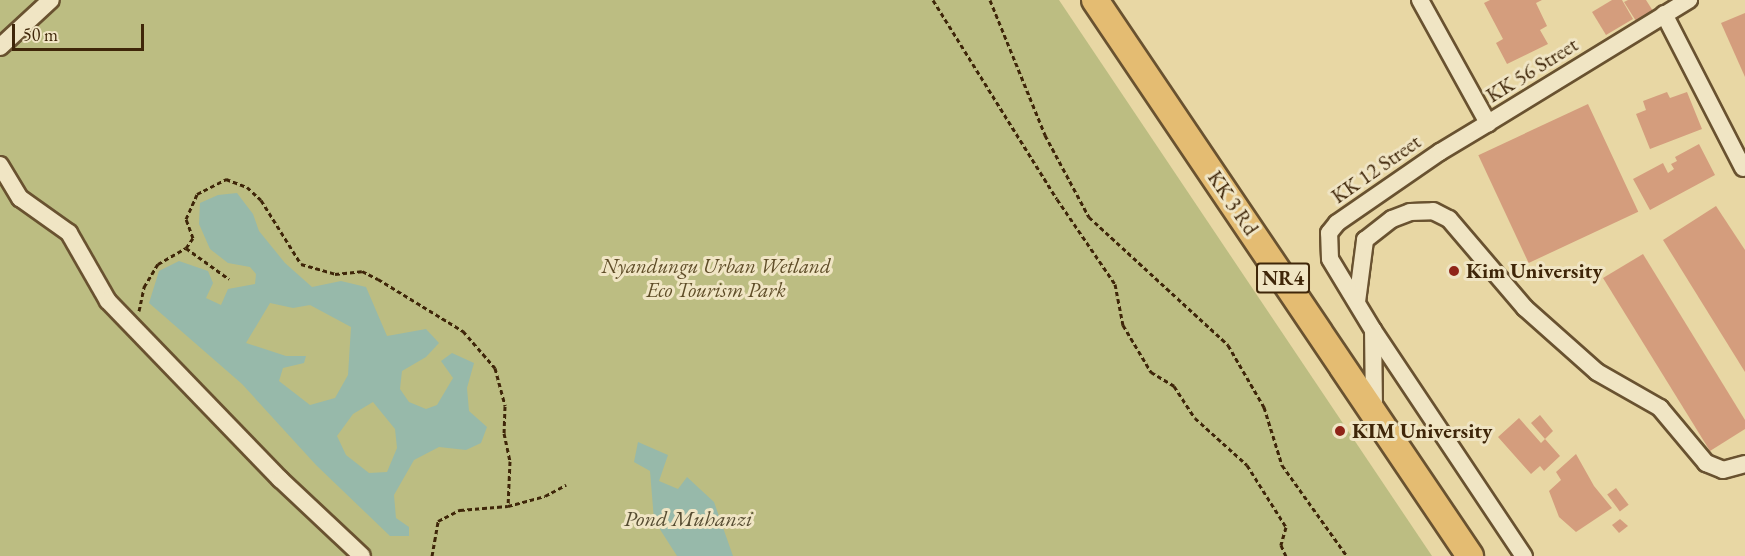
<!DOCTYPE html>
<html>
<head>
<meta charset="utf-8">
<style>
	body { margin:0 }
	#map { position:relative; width:1745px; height:556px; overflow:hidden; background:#e8d7a4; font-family:"EB Garamond",serif }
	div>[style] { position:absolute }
	.green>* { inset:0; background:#bcbd82 }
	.water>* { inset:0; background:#97b9aa }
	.building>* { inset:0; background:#d49d7d; transform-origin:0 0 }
	.path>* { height:3px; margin-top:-1.5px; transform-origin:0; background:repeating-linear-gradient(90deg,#3f2609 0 4.5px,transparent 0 7.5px) }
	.roads { filter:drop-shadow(2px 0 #695230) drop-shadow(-2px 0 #695230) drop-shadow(0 2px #695230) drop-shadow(0 -2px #695230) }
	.minor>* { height:16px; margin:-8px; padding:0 8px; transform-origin:8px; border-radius:8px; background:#f0e5c4 }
	.highway>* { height:26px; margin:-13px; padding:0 13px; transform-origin:13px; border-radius:13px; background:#e4bc72 }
	.dots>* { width:16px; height:16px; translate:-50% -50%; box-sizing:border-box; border:3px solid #f0e5c4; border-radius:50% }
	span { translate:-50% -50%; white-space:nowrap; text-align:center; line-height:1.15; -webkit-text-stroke:6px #f0e5c4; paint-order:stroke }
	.shield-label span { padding:2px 4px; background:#f0e5c4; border:2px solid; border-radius:4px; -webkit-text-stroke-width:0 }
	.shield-label { font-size:20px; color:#3f2609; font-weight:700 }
	.street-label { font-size:21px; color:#3f2609 }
	.park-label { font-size:21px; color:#5e4c27; font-style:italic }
	.poi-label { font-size:21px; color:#3f2609; font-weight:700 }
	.left { translate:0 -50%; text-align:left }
	.water-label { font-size:22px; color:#554b31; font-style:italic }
	.scale { position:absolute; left:12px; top:24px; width:132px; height:27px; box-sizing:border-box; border:3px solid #3f2609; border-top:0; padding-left:8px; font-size:18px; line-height:21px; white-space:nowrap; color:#3f2609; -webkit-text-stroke:4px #f0e5c4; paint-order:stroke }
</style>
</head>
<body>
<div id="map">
	<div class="green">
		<i style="clip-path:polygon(0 0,1059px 0,1432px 556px,0 556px)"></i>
	</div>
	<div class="water">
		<i style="clip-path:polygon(evenodd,237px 193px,253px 214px,259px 231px,285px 263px,312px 287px,341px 281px,366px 287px,387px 336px,426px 329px,439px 343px,426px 357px,402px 371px,400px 389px,409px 402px,426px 409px,437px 405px,453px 378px,441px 361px,452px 353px,474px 363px,467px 388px,469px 411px,487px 427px,481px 443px,466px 450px,439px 447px,414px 460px,394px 495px,396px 518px,409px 527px,409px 536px,390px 536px,316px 465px,242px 384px,149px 303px,159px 271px,179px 261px,208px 271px,213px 283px,206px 298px,221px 305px,228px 289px,255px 284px,256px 274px,250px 267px,228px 263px,210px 249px,199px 224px,200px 203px,218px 195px,237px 193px,270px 303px,293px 308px,310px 305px,351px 327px,348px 375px,335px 398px,310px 405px,279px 381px,283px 368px,304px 363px,306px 356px,286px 356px,246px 343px,270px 303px,237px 193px,373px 402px,395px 429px,397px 448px,387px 472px,369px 473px,346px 455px,337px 436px,353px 414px,373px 402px)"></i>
		<i style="clip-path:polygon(638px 442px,668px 455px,659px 481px,678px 489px,687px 477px,714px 502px,733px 556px,677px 556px,654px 520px,650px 471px,634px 462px)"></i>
	</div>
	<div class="building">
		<i style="clip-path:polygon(1490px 0,1542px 0,1536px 3px,1547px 26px,1540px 30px,1548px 44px,1507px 64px,1496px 43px,1503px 39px,1484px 3px)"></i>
		<i style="clip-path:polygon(1612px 0,1622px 0,1633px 19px,1606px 35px,1592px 12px)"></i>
		<i style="clip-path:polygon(1628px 0,1646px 0,1653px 11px,1636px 21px,1624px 2px)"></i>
		<i style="clip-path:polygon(1745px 13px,1745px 77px,1721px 23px)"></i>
		<i style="clip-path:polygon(1667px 92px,1670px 98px,1687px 92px,1702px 129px,1650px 149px,1636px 114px,1646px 110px,1643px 101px)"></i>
		<i style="left:1588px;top:104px;width:119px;height:121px;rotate:65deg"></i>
		<i style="clip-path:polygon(1699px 144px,1715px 175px,1650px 210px,1633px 179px,1663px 163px,1668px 173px,1674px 169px,1671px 164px,1677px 161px,1675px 157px)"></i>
		<i style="clip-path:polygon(1716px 206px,1745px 250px,1745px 372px,1663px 240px)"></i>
		<i style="clip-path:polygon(1643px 254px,1745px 420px,1745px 429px,1710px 451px,1603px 278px)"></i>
		<i style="clip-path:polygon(1540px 415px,1553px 431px,1545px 439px,1560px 456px,1544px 471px,1540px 466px,1531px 474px,1498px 437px,1519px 418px,1541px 443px,1545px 439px,1531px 423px)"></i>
		<i style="clip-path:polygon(1576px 454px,1594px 486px,1612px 508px,1576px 532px,1559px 517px,1549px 491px,1561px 480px,1556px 472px)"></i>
		<i style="left:1616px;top:488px;width:21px;height:11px;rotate:53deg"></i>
		<i style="clip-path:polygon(1620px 519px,1628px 526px,1619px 533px,1612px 525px)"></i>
	</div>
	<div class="path">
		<i style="left:933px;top:0;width:234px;rotate:58.1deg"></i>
		<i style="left:1057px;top:199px;width:103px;rotate:55.7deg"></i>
		<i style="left:1115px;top:284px;width:42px;rotate:79deg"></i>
		<i style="left:1123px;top:325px;width:55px;rotate:59.2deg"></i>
		<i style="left:1151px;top:372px;width:27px;rotate:31deg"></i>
		<i style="left:1174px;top:386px;width:38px;rotate:57deg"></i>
		<i style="left:1195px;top:418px;width:70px;rotate:42.1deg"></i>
		<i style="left:1247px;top:465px;width:73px;rotate:57.8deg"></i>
		<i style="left:1286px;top:527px;width:19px;rotate:106deg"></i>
		<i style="left:1281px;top:545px;width:12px;rotate:66deg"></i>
		<i style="left:990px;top:0;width:146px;rotate:67.8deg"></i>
		<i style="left:1045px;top:135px;width:93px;rotate:61.8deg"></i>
		<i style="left:1089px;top:217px;width:189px;rotate:42.6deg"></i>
		<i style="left:1228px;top:345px;width:72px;rotate:59.9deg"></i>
		<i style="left:1264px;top:407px;width:61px;rotate:72.8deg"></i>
		<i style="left:1282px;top:465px;width:112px;rotate:54.5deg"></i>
		<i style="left:186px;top:248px;width:53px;rotate:35.8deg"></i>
		<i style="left:139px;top:311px;width:25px;rotate:-78deg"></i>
		<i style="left:144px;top:287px;width:27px;rotate:-59deg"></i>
		<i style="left:158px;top:264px;width:32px;rotate:-30deg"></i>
		<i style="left:186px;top:248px;width:12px;rotate:-55deg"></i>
		<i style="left:193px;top:238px;width:20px;rotate:-110deg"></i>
		<i style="left:186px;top:219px;width:27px;rotate:-66deg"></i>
		<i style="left:197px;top:194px;width:33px;rotate:-27deg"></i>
		<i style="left:226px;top:179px;width:22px;rotate:21deg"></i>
		<i style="left:247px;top:187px;width:19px;rotate:43deg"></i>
		<i style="left:261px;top:200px;width:75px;rotate:58deg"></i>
		<i style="left:301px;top:264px;width:35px;rotate:16deg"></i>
		<i style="left:335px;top:274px;width:27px;rotate:-6deg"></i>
		<i style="left:362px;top:271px;width:18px;rotate:27deg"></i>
		<i style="left:378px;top:279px;width:100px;rotate:31.5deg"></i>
		<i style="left:463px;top:331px;width:49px;rotate:49.1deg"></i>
		<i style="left:495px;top:368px;width:39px;rotate:75deg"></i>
		<i style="left:505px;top:406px;width:27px;rotate:92deg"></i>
		<i style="left:504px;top:433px;width:29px;rotate:78deg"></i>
		<i style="left:510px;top:461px;width:45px;rotate:92.5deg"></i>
		<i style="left:432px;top:556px;width:36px;rotate:-80deg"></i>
		<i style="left:438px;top:521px;width:25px;rotate:-27deg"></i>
		<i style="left:460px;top:510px;width:48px;rotate:-4.8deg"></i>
		<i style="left:508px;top:506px;width:38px;rotate:-15deg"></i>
		<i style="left:545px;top:496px;width:24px;rotate:-28deg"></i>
	</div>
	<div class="roads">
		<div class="minor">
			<i style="left:1420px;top:0;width:141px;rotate:61.1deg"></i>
			<i style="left:1488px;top:123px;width:236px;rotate:-31.5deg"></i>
			<i style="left:1664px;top:14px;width:173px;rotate:62.8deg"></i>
			<i style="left:0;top:47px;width:69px;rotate:-42.7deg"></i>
			<i style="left:0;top:165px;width:39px;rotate:59deg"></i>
			<i style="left:20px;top:198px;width:60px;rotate:35.5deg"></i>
			<i style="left:69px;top:233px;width:78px;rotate:60.2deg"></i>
			<i style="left:108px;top:301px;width:248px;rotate:46deg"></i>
			<i style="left:280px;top:479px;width:112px;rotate:43.2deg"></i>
			<i style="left:1357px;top:302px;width:63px;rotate:-82.6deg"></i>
			<i style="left:1365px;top:240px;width:34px;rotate:-38deg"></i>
			<i style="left:1392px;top:219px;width:19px;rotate:-21deg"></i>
			<i style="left:1410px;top:212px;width:23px;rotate:-2deg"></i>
			<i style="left:1433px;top:211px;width:18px;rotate:27deg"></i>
			<i style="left:1449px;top:219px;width:117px;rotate:49.5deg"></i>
			<i style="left:1525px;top:308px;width:96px;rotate:41.6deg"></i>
			<i style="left:1597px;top:372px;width:73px;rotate:29.7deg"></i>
			<i style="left:1660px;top:408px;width:72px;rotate:50.1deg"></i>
			<i style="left:1706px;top:463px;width:18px;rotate:22deg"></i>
			<i style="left:1723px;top:470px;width:23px;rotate:-15deg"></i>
			<i style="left:1373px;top:330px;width:272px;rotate:56.3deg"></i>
			<i style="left:1374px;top:409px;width:79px;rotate:-90.7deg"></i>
			<i style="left:1373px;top:330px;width:83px;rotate:-121.2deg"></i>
			<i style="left:1330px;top:259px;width:26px;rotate:-92deg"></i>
			<i style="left:1329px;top:233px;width:13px;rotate:-51deg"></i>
			<i style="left:1337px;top:223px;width:125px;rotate:-34.6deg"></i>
			<i style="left:1440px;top:152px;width:56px;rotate:-31.1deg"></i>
		</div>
		<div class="highway">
			<i style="left:1095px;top:0;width:671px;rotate:56deg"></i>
		</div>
	</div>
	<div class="dots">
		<i style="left:1454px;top:271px;background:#8f2418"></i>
		<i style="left:1340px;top:431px;background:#8f2418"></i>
	</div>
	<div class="shield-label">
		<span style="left:1283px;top:278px">NR4</span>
	</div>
	<div class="street-label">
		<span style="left:1532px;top:70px;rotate:-32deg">KK 56 Street</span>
		<span style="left:1376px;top:169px;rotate:-35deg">KK 12 Street</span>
		<span style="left:1233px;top:203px;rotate:56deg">KK 3 Rd</span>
	</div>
	<div class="park-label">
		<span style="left:716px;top:278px">Nyandungu Urban Wetland<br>Eco Tourism Park</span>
	</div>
	<div class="poi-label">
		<span class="left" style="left:1466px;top:271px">Kim University</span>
		<span class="left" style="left:1352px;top:431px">KIM University</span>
	</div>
	<div class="water-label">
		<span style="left:688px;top:519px">Pond Muhanzi</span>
	</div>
	<div class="scale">50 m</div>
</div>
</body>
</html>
